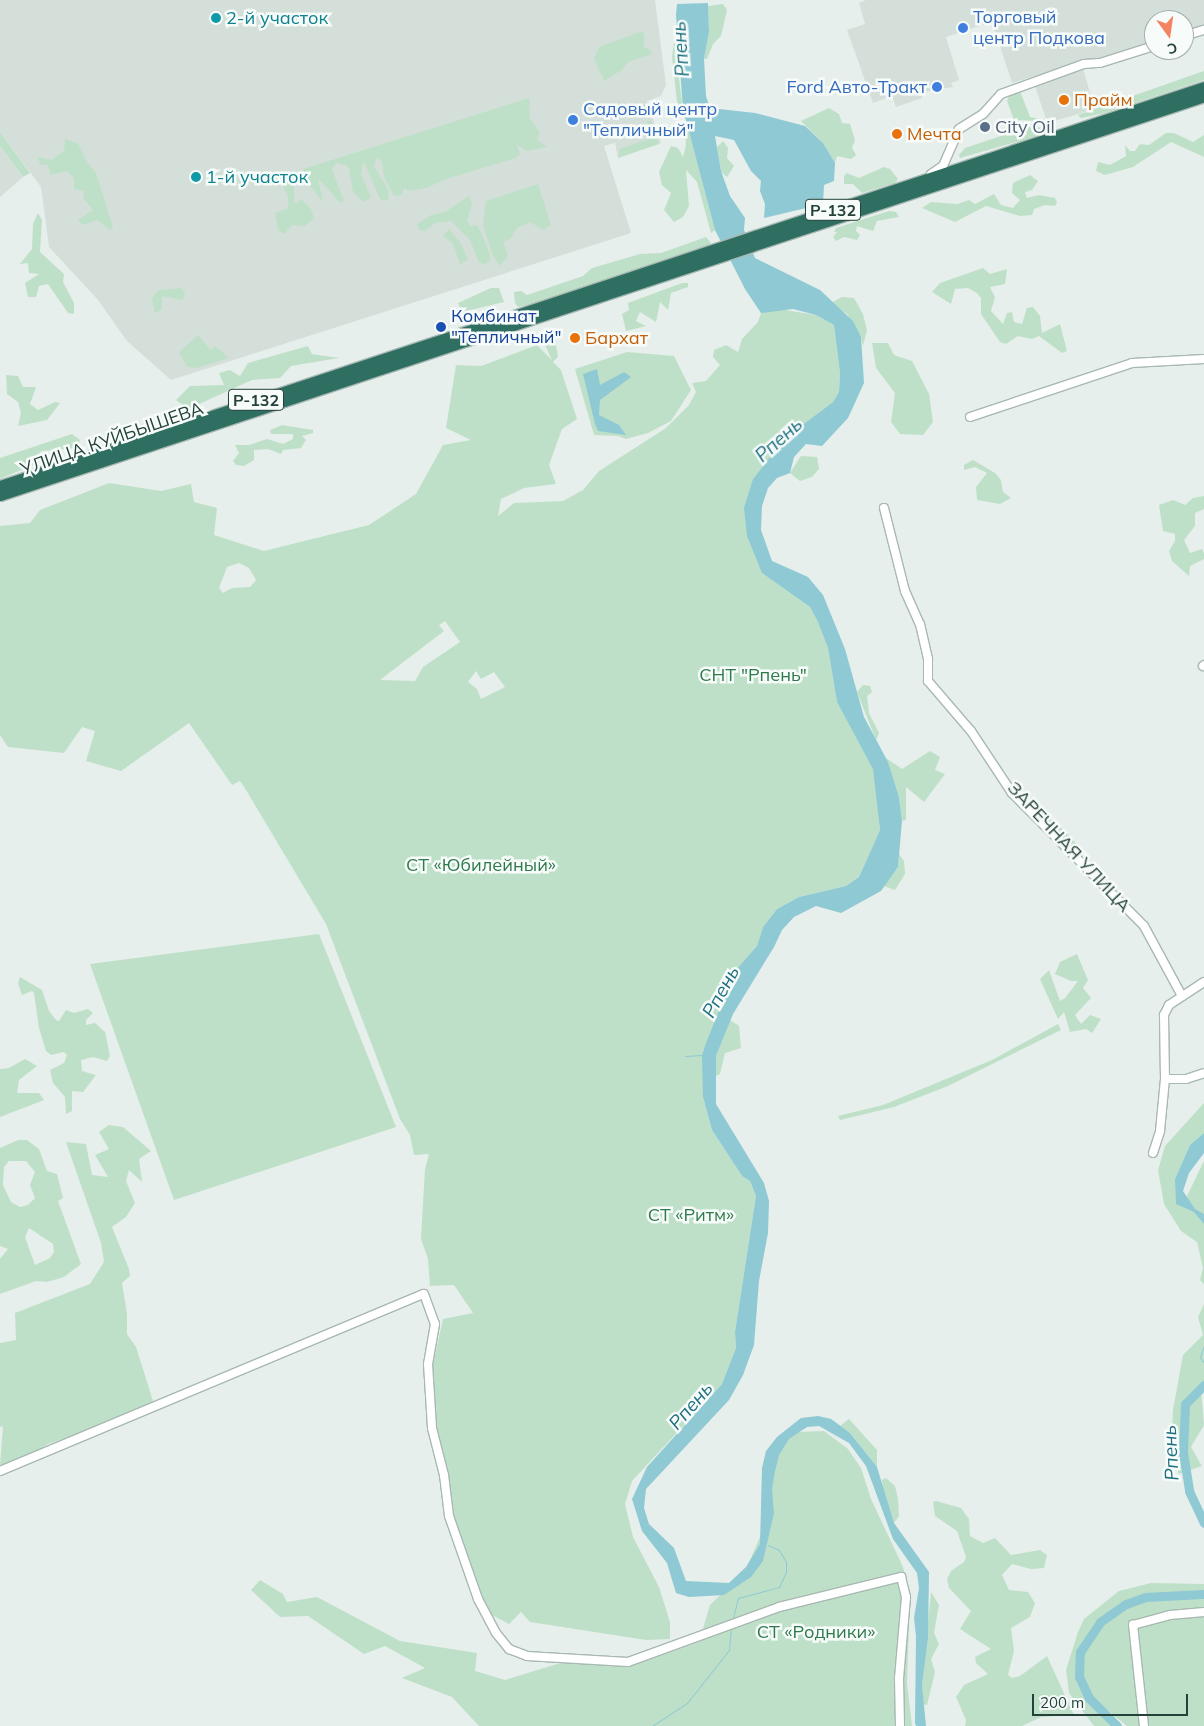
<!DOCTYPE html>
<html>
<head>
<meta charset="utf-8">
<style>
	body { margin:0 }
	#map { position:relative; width:1204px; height:1726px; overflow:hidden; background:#e6efeb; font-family:Mulish,sans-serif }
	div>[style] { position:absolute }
	.built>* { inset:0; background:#d4dfda }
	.green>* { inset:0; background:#bfe0c8 }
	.water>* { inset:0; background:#8ec9d4 }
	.stream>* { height:1px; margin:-0.5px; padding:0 0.5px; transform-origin:0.5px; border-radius:0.5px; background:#8ec9d4 }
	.river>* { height:9px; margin:-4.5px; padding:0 4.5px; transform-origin:4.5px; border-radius:4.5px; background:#8ec9d4 }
	.roads { filter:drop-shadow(1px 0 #a8b8b2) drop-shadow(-1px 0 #a8b8b2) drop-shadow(0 1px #a8b8b2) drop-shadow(0 -1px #a8b8b2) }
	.minor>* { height:8px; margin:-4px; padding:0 4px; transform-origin:4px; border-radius:4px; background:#fff }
	.highway>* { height:11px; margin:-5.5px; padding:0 5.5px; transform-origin:5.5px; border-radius:5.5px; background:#2f6f62 }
	.dots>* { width:14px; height:14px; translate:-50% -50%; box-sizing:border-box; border:2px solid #f7fbf9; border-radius:50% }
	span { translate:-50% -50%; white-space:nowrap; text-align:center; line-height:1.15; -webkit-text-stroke:5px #f7fbf9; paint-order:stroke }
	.shield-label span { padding:1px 4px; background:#f7fbf9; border:1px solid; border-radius:4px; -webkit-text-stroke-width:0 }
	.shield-label { font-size:16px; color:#24423a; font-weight:700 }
	.culture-label { font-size:18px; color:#0d838f }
	.left { translate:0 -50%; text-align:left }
	.shop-label { font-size:18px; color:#366cbe }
	.right { translate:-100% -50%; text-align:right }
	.food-label { font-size:18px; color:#c56008 }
	.service-label { font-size:18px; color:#4e5e75 }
	.transit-label { font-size:18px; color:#164399 }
	.street-label { font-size:18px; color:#24423a }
	.park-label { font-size:18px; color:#2d7a4b }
	.water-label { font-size:19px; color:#1c6f80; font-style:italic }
	.north { position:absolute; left:1144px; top:10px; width:50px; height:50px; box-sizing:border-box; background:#f7fbf9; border:1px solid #a3b1ad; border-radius:50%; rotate:166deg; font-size:14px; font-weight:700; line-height:20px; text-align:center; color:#24423a }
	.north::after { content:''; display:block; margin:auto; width:18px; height:22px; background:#f4845f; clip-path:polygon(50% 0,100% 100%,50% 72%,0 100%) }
	.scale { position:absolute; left:1032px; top:1694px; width:156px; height:22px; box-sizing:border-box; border:2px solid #24423a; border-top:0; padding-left:6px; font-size:15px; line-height:18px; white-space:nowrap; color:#24423a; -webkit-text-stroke:4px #f7fbf9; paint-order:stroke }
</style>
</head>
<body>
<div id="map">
	<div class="built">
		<i style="clip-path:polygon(0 0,655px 0,666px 85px,661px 96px,647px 101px,661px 143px,618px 158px,615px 143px,604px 146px,631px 233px,171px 380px,127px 341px,98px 300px,49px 247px,41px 187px,0 132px)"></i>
		<i style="clip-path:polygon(866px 0,1204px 0,1204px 25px,1184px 31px,1184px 20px,1154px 20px,1154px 41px,1100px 60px,1085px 60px,1012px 83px,992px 22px,946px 37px,959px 80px,951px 83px,953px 87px,923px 92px,922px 98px,896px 107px,892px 96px,873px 103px,847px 30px,865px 24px,859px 3px)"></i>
		<i style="clip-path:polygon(1083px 69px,1095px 109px,1058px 120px,1046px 119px,1035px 86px)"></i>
		<i style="clip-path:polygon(0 146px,23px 177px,0 197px)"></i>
	</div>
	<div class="green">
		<i style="clip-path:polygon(723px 4px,727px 10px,721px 36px,713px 44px,707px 59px,704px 59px,709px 32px,708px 6px)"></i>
		<i style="clip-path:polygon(640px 32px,644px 33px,644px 47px,650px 50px,652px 54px,628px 62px,622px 70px,604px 81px,594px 58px,599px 47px)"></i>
		<i style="clip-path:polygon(678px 32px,678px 71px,683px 109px,677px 102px,672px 57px,675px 35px)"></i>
		<i style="clip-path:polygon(1204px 71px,1204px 80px,1105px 113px,1081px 118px,1078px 115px)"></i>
		<i style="clip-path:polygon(1020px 91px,1030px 117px,1058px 122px,1014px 120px,1007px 101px,1010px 94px)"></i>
		<i style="clip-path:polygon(529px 98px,530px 119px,540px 132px,537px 140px,547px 147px,526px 151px,517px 144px,520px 155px,516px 158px,443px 180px,427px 188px,409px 191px,404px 188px,402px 195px,394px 196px,384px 177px,382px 162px,377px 157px,374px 166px,388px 189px,389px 198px,386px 201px,380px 199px,364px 162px,361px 174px,371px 197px,364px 202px,353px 192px,349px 168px,345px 165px,336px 163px,332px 169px,344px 201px,340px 203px,318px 178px,323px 202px,309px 185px,303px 169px)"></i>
		<i style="clip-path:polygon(829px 108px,839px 114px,842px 123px,850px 124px,855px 140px,852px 148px,856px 155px,851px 159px,837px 156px,835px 163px,823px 143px,801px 121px)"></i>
		<i style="clip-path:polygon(647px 121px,651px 121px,659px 144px,618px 158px,620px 149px,651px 138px)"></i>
		<i style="clip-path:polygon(1028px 127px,1051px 128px,1052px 132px,960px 158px,959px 155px,965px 148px)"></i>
		<i style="clip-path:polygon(689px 131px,715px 230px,711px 233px,697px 182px,686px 170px,689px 206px,683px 217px,674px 222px,664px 210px,671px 193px,662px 185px,659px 172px,671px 146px,678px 148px,683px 157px,686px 145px,685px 132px)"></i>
		<i style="clip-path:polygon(0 132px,30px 173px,23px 177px,0 146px)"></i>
		<i style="clip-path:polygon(1166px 133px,1174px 133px,1193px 142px,1204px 135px,1204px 157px,1171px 142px,1133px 167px,1105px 175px,1096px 171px,1098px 162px,1110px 165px,1126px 156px,1125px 145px,1130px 151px,1135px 151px,1140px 144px,1149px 145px)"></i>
		<i style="clip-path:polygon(65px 139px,78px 143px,87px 162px,96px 173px,113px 227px,110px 230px,97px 220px,83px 225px,78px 220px,93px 210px,83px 198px,84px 191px,74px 189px,74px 178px,67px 171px,51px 175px,48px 165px,41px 165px,37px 157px,51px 160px,64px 151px)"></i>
		<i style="clip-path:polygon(723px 141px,728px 148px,727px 158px,734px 166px,727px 177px,721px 172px,717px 147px)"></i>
		<i style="clip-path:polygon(884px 167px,890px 169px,898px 179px,895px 183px,862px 193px,853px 184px,844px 184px,844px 176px,847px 173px,859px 178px)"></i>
		<i style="clip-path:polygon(1030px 175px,1038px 181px,1032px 190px,1025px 192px,1027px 198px,1039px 195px,1055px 198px,1057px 202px,1055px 206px,1045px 205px,1034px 209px,1032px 215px,1020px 216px,986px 206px,955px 222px,922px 208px,931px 202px,957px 204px,969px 200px,975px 204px,994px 194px,1001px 205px,1013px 208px,1020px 200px,1012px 193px,1013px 183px)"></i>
		<i style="clip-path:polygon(284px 181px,294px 187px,294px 202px,297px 203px,301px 199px,311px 209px,314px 218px,305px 226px,292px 225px,284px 234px,278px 230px,275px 213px,288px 208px,288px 196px,281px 183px)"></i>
		<i style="clip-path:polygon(538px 184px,551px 225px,543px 230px,530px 222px,517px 228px,510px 239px,503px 242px,508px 256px,500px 266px,492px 254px,483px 225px,486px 201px)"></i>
		<i style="clip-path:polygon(469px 196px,472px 204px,467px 221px,470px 226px,477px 225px,482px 234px,491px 258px,486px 265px,479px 262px,470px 240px,451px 221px,435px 223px,425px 231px,419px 230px,417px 224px,431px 215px,445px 212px)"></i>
		<i style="clip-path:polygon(889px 211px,896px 212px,899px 217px,877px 221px,873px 231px,857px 226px,856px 231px,860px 235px,857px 240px,844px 237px,836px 241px,833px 237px,837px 232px,834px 232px,836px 228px)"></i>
		<i style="clip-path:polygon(38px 213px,42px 220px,40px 252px,64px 274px,63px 282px,74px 303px,74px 314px,68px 313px,48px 284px,39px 286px,36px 297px,28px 297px,25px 283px,39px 274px,29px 273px,28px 263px,20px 264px,32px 249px,33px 224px)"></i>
		<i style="clip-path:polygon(449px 229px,460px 242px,468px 259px,460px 265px,453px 244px,443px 236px)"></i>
		<i style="clip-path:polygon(706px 237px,711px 243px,706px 248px,528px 305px,518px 307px,515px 303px,514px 292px,521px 291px,527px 295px,583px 276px,592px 268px,640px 254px,661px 253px)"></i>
		<i style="clip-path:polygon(983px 268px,990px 274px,1007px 269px,1005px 284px,990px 287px,995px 297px,991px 311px,1003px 324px,1007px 313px,1012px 312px,1014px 322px,1022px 324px,1027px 308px,1033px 307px,1040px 316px,1042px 333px,1060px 324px,1067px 351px,1062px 353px,1039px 336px,1032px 339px,1018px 336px,1006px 344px,1000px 342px,981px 314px,981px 298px,977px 293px,968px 288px,955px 289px,951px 304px,932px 292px,940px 283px)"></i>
		<i style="clip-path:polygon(682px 283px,688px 283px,688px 287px,671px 293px,668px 310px,660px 302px,656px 322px,640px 312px,636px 321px,646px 326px,626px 331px,622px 314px,629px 310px,628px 303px)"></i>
		<i style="clip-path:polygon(181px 288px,185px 293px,183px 300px,162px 296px,162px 309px,155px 313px,152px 298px,159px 290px)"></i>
		<i style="clip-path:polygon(491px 288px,499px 288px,504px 302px,462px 312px,458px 303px)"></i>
		<i style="clip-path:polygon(842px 297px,854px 298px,863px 314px,867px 330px,863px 346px,861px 337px,847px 314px,831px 303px)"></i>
		<i style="clip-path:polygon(evenodd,779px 309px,816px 315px,834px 325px,840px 373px,839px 392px,833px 402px,785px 438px,753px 479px,762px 573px,810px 607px,818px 622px,828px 648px,837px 702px,874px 769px,880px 830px,859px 877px,846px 886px,799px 897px,777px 909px,763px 927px,757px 946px,735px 971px,718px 1014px,703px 1097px,712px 1130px,742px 1176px,750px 1181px,756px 1196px,735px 1332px,736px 1348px,722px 1384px,632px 1481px,625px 1504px,633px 1537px,659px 1587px,670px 1622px,670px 1639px,646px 1640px,530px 1622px,521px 1612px,509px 1624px,490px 1614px,472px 1576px,454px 1516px,448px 1474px,436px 1435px,433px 1364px,443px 1319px,473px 1313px,454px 1285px,430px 1286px,428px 1259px,421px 1239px,425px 1169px,429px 1154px,414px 1155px,410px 1135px,400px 1119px,326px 924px,246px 790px,240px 781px,232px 785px,189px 723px,121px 771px,86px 761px,95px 731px,82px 727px,64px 753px,8px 747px,0 735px,0 526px,30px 523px,40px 510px,109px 483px,161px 491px,191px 484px,194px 502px,217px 508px,214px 535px,264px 551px,369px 525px,416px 494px,443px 445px,471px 440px,446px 428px,456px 365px,481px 366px,537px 345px,552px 360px,543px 341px,546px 335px,554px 334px,558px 357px,553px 362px,561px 370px,577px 419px,562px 429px,549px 465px,556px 484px,524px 488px,501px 499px,498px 516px,514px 503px,563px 501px,583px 490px,599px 471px,666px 428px,689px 405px,696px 392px,692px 383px,706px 381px,720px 365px,713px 357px,714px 350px,726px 345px,738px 352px,742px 339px,758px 322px,761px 313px,779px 309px,239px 563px,249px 568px,256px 580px,250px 587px,232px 588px,223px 593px,219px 588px,227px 567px,239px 563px,779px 309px,445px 621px,460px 642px,423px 667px,415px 681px,380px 680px,444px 631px,439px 625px,445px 621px,779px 309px,476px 671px,481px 679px,494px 672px,505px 687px,481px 699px,477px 689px,468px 682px,476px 671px)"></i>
		<i style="clip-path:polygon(198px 335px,211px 350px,215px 346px,229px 358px,197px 368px,187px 367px,179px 352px)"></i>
		<i style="clip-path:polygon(872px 343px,888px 343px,894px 355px,912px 361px,929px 394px,933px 422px,923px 435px,900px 434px,891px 422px,895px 393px,876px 368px)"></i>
		<i style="clip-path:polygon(308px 346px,312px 354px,339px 358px,291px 366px,280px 378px,252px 380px,188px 409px,176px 400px,190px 386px,224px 385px,219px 373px,230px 370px,240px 376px,248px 363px)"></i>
		<i style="clip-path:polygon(627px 352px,674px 356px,691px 390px,671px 421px,648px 433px,626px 439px,618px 436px,594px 435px,575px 369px)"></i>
		<i style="clip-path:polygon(6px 375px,18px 376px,23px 387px,36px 387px,30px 404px,38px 410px,55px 402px,60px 403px,47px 420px,18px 426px,21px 413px,18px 402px,7px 394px)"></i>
		<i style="clip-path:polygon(282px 425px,313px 430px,313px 433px,302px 436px,306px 440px,301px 448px,283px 450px,281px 454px,268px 449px,254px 450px,254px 460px,244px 466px,236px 465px,233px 461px,239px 453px,235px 445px,249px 445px,267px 439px,283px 444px,293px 439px,293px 434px,271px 434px,270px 430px)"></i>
		<i style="clip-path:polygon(72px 434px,80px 440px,77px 448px,42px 451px,34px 457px,35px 464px,0 479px,0 458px)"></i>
		<i style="clip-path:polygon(801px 456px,817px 457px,819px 469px,812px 477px,800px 481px,790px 473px)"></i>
		<i style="clip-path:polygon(973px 460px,995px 473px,1001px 480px,1003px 492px,1011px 498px,1000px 504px,977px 500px,976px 487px,987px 473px,975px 467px,964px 470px,964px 465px)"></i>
		<i style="clip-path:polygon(1204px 496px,1204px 509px,1195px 513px,1195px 526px,1184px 540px,1190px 553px,1202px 549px,1204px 553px,1204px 559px,1190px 566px,1189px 576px,1172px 561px,1169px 551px,1175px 541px,1175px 534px,1163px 531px,1159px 505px,1173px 500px,1185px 505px,1193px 498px)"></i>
		<i style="clip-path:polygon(863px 685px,870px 686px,872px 692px,867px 696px,869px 713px,879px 733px,876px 740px,857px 692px)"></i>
		<i style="clip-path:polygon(930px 751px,940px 757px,935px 770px,945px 774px,924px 802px,906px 787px,906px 820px,902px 821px,899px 797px,886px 758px,902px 769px)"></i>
		<i style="clip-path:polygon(1044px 814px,1066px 832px,1079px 847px,1081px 857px,1046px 823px)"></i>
		<i style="clip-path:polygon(899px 854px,904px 861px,905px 874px,895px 890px,884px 886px,898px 867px)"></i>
		<i style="clip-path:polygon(319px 934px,396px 1127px,174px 1200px,90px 964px)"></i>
		<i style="clip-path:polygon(1077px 954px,1088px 980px,1083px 988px,1091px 998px,1075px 1015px,1081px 1024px,1090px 1015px,1101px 1019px,1092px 1033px,1086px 1029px,1070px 1032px,1064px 1012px,1058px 1019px,1040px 979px,1049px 970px,1060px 1001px,1065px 998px,1078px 981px,1071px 981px,1055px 974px,1060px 962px)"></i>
		<i style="clip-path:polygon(20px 977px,42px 990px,49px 1011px,56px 1020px,59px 1021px,66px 1010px,74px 1013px,88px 1009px,93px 1013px,86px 1020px,86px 1025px,95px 1023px,105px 1032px,110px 1056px,107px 1061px,93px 1057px,81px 1060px,82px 1071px,96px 1075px,83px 1092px,72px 1091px,72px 1111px,66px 1114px,65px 1097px,53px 1083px,50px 1070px,64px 1063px,67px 1055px,64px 1052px,51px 1055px,46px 1051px,39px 1028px,34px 993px,32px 991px,22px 995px,18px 983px)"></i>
		<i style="clip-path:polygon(730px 1020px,739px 1026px,741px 1048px,725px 1053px,720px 1074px,715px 1076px,716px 1056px)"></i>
		<i style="clip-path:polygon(1058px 1024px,1061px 1030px,948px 1086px,894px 1107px,840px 1120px,838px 1116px,883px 1105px,992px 1060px)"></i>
		<i style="clip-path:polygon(25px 1059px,37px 1066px,19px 1080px,17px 1093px,39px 1093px,44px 1100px,0 1117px,0 1069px,9px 1068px)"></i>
		<i style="clip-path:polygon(1204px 1103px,1204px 1133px,1190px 1145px,1175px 1179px,1190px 1210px,1187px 1196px,1204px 1161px,1204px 1284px,1200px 1280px,1203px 1268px,1197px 1242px,1181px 1231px,1164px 1204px,1158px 1170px,1165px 1146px)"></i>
		<i style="clip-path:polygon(109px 1125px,123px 1127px,151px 1151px,139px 1159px,142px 1182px,129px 1170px,126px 1181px,135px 1203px,126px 1217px,112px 1227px,129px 1269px,130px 1276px,122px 1283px,127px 1314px,127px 1334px,136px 1347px,153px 1401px,139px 1412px,48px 1444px,23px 1460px,0 1466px,3px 1426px,0 1427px,0 1343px,16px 1340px,15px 1313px,90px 1284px,104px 1262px,101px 1243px,66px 1142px,86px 1144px,92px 1175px,108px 1177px,95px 1155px,109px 1149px,99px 1132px)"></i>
		<i style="clip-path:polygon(evenodd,18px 1140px,27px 1140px,39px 1149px,47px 1171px,57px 1174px,63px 1198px,58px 1201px,81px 1264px,64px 1277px,47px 1282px,36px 1281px,0 1294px,0 1259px,8px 1249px,0 1246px,0 1148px,18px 1140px,9px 1161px,26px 1161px,35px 1172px,30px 1185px,35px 1198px,28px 1205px,20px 1207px,11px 1202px,3px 1185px,4px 1167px,9px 1161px,18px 1140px,29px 1228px,53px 1244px,54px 1252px,50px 1258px,35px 1265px,25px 1237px,29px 1228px)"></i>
		<i style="clip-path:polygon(1204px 1304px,1204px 1385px,1201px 1388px,1204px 1425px,1191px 1447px,1202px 1466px,1179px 1474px,1171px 1451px,1173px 1410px,1183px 1355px,1203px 1335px,1198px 1317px)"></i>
		<i style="clip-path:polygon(849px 1419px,877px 1450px,877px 1467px,850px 1433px,840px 1426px)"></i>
		<i style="clip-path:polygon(824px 1431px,848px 1449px,861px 1468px,871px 1499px,903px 1567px,910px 1597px,907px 1683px,912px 1726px,479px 1726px,452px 1697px,402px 1678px,425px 1668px,385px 1646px,364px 1654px,308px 1616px,280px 1617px,251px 1590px,260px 1580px,283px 1594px,287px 1602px,317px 1597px,400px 1641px,477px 1653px,475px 1671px,505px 1680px,567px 1661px,629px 1667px,699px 1642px,710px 1605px,746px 1570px,764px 1527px,765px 1459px,796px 1432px)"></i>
		<i style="clip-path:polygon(886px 1478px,895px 1486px,898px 1499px,899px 1516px,894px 1523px,883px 1490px,882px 1480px)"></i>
		<i style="clip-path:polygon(936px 1501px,961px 1508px,969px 1519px,970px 1536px,983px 1543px,995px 1538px,1011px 1555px,1040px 1550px,1047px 1555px,1044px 1568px,1031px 1569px,1012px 1564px,1002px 1575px,1009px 1590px,1028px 1592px,1035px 1603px,1030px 1617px,1011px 1628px,1014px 1651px,1008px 1675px,1012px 1678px,1020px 1676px,1047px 1656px,1074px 1715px,1041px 1717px,1022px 1726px,965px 1726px,966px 1720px,956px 1697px,964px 1685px,988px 1674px,976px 1663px,975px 1657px,991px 1649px,960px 1629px,971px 1611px,949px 1588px,947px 1579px,951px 1571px,964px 1562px,966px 1557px,957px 1531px,935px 1516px,933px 1502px)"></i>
		<i style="clip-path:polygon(1151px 1583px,1204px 1584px,1204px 1726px,1127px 1726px,1090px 1696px,1117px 1726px,1094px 1726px,1069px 1693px,1066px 1670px,1078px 1632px,1084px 1619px,1119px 1591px)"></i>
		<i style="clip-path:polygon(931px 1592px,939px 1605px,934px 1633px,939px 1644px,931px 1659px,935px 1672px,927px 1705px,923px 1704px,922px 1685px)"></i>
	</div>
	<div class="water">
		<i style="clip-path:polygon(708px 3px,709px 32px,704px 59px,706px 96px,710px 108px,755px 113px,805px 126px,823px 143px,835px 163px,834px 181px,824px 185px,823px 204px,764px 218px,765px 204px,760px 191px,761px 181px,751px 171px,734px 140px,715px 136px,721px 171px,730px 196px,745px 218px,744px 230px,755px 258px,820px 290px,853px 321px,861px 337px,864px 383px,848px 418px,822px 446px,806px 444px,794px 457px,790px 473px,777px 478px,768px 488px,762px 506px,761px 530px,772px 561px,808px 577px,823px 595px,845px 649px,864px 717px,888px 762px,899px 797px,902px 821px,898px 867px,881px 891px,841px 913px,816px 906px,794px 917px,782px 930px,774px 947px,733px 1014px,716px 1056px,716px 1104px,764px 1183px,769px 1201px,768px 1233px,759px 1281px,754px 1345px,743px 1375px,729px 1400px,646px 1489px,644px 1508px,649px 1524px,674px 1548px,686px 1581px,729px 1583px,746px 1567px,760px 1544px,762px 1468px,766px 1451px,777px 1437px,801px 1418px,818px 1416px,831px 1419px,850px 1433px,877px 1467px,894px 1523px,929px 1572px,928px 1637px,922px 1685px,926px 1726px,916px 1726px,915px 1723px,916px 1636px,914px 1618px,919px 1588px,917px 1573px,893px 1539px,866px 1466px,849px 1443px,819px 1426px,807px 1427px,789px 1439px,779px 1455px,775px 1471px,772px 1489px,774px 1513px,763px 1561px,751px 1577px,724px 1595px,689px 1597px,676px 1593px,667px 1563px,642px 1531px,632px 1499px,647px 1467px,722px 1384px,736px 1348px,735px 1332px,756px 1196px,750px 1181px,742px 1176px,712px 1130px,703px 1097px,702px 1056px,706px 1043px,735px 971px,757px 946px,763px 927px,777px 909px,799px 897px,846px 886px,859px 877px,880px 830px,873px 769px,837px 702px,828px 648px,818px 622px,810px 607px,762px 573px,747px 536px,744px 508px,753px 479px,785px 438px,833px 402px,839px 392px,840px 373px,834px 325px,816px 315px,793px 309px,761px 313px,745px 289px,715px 230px,683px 109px,676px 15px,677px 4px)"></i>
		<i style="clip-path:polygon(597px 369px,600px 385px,624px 372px,631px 377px,600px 400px,599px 415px,619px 425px,626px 435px,598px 431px,595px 424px,583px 374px)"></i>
		<i style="clip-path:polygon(1204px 1133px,1204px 1153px,1189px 1173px,1183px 1191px,1195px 1209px,1204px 1214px,1204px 1224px,1194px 1212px,1176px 1204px,1175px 1179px,1190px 1145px)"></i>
	</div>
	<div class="stream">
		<i style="left:685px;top:1056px;width:17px;rotate:-3deg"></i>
		<i style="left:1204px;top:1345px;width:13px;rotate:108deg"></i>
		<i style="left:1200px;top:1357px;width:7px;rotate:56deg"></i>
		<i style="left:732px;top:1622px;width:25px;rotate:-76deg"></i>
		<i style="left:738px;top:1598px;width:42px;rotate:-15deg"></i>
		<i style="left:779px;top:1587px;width:17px;rotate:-65deg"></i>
		<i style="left:786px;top:1572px;width:10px;rotate:-90deg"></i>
		<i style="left:786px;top:1562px;width:14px;rotate:-120deg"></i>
		<i style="left:779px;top:1550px;width:12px;rotate:-156deg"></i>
		<i style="left:652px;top:1726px;width:42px;rotate:-33.3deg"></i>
		<i style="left:687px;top:1703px;width:68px;rotate:-51.6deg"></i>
		<i style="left:729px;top:1650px;width:22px;rotate:-85deg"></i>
	</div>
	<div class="river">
		<i style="left:1204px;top:1385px;width:27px;rotate:135deg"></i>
		<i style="left:1185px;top:1404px;width:48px;rotate:92.4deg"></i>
		<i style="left:1183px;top:1452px;width:39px;rotate:81deg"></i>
		<i style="left:1189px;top:1491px;width:35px;rotate:65deg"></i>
		<i style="left:1117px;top:1726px;width:40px;rotate:-135deg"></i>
		<i style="left:1089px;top:1698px;width:23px;rotate:-115deg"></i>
		<i style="left:1079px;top:1677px;width:25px;rotate:-88deg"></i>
		<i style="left:1080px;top:1652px;width:36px;rotate:-56deg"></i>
		<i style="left:1100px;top:1622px;width:32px;rotate:-35deg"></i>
		<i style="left:1126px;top:1604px;width:20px;rotate:-20deg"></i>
		<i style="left:1145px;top:1597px;width:59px;rotate:-2.9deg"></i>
	</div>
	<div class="roads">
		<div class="minor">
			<i style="left:1184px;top:36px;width:21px;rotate:-17deg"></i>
			<i style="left:931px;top:174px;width:14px;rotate:-34deg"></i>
			<i style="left:943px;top:166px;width:40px;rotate:-66.6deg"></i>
			<i style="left:959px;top:129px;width:28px;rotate:-32deg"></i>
			<i style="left:983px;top:114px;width:27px;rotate:-48deg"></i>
			<i style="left:1001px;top:94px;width:88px;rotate:-19.9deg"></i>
			<i style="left:1084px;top:64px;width:16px;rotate:-4deg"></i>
			<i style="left:1100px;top:63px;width:57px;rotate:-17.5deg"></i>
			<i style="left:970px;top:417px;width:171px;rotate:-18.4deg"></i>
			<i style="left:1132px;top:363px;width:72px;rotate:-3.2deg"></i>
			<i style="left:884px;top:508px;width:86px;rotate:75.8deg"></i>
			<i style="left:905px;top:591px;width:36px;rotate:66deg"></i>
			<i style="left:920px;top:624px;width:36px;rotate:77deg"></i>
			<i style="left:928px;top:659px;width:22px;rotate:90deg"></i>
			<i style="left:928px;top:681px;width:66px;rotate:49.3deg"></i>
			<i style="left:971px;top:731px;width:74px;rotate:56.5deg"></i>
			<i style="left:1012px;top:793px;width:187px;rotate:45.2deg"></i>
			<i style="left:1144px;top:926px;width:80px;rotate:61.5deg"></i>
			<i style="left:1203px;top:666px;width:1px;rotate:-45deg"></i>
			<i style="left:1165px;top:1079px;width:21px"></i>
			<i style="left:1186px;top:1079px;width:19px;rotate:-18deg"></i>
			<i style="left:1153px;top:1153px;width:23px;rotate:-72deg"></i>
			<i style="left:1160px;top:1131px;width:52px;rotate:-84.5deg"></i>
			<i style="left:1165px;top:1079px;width:64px;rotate:-90.9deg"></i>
			<i style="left:1164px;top:1015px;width:11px;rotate:-63deg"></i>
			<i style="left:1169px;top:1005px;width:42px;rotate:-33.3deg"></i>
			<i style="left:0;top:1471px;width:459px;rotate:-22.7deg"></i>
			<i style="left:424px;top:1294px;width:32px;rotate:70deg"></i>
			<i style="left:435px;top:1324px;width:41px;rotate:99.9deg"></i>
			<i style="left:428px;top:1364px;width:64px;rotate:86.4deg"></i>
			<i style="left:432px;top:1428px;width:49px;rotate:75.7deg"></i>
			<i style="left:444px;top:1475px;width:41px;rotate:83deg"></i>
			<i style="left:449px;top:1516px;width:88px;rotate:70.7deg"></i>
			<i style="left:478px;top:1599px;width:38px;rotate:62deg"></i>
			<i style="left:496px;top:1633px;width:21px;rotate:51deg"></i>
			<i style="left:509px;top:1649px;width:19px;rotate:21deg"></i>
			<i style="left:527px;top:1656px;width:101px;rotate:3.4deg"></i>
			<i style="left:628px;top:1662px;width:161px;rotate:-20deg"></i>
			<i style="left:779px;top:1607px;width:126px;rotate:-13.8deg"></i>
			<i style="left:901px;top:1577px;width:21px;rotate:76deg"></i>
			<i style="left:906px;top:1597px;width:81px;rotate:94.9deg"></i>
			<i style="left:899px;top:1678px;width:48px;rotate:88.8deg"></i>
			<i style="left:1144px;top:1726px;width:102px;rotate:-96.2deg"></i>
			<i style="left:1133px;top:1625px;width:38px;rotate:-15deg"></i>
			<i style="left:1170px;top:1615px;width:34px;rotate:-5deg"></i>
		</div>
		<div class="highway">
			<i style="left:0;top:486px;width:1268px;rotate:-18.33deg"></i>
			<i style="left:0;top:495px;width:1268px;rotate:-18.33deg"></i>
		</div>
	</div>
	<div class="dots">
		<i style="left:216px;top:18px;background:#0f9aa8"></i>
		<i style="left:963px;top:28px;background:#3f7fe0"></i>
		<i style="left:937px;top:87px;background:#3f7fe0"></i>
		<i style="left:1064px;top:100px;background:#e8710a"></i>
		<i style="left:573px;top:120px;background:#3f7fe0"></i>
		<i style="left:985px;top:127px;background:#5c6f8a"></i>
		<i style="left:897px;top:134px;background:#e8710a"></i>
		<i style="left:196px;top:177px;background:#0f9aa8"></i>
		<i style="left:441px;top:327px;background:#1a4fb4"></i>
		<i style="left:575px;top:338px;background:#e8710a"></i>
	</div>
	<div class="shield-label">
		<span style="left:833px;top:210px">Р-132</span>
		<span style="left:256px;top:400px">Р-132</span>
	</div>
	<div class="culture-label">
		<span class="left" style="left:226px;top:18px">2-й участок</span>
		<span class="left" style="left:206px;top:177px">1-й участок</span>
	</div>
	<div class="shop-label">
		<span class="left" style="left:973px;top:28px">Торговый<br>центр Подкова</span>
		<span class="right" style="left:927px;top:87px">Ford Авто-Тракт</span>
		<span class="left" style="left:583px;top:120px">Садовый центр<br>"Тепличный"</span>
	</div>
	<div class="food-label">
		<span class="left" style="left:1074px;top:100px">Прайм</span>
		<span class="left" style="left:907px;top:134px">Мечта</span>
		<span class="left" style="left:585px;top:338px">Бархат</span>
	</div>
	<div class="service-label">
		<span class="left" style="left:995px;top:127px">City Oil</span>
	</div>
	<div class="transit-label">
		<span class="left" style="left:451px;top:327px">Комбинат<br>"Тепличный"</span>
	</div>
	<div class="street-label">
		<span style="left:112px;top:439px;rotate:-19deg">УЛИЦА КУЙБЫШЕВА</span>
		<span style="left:1069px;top:847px;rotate:47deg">ЗАРЕЧНАЯ УЛИЦА</span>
	</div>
	<div class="park-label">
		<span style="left:753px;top:675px">СНТ "Рпень"</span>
		<span style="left:481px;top:865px">СТ «Юбилейный»</span>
		<span style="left:691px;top:1215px">СТ «Ритм»</span>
		<span style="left:816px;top:1632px">СТ «Родники»</span>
	</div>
	<div class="water-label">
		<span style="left:681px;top:49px;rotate:-94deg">Рпень</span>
		<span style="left:779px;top:440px;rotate:-42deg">Рпень</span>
		<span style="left:721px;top:992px;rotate:-61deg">Рпень</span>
		<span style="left:691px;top:1406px;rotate:-49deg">Рпень</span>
		<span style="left:1171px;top:1453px;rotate:-93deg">Рпень</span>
	</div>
	<div class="north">С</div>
	<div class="scale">200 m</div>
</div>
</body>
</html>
